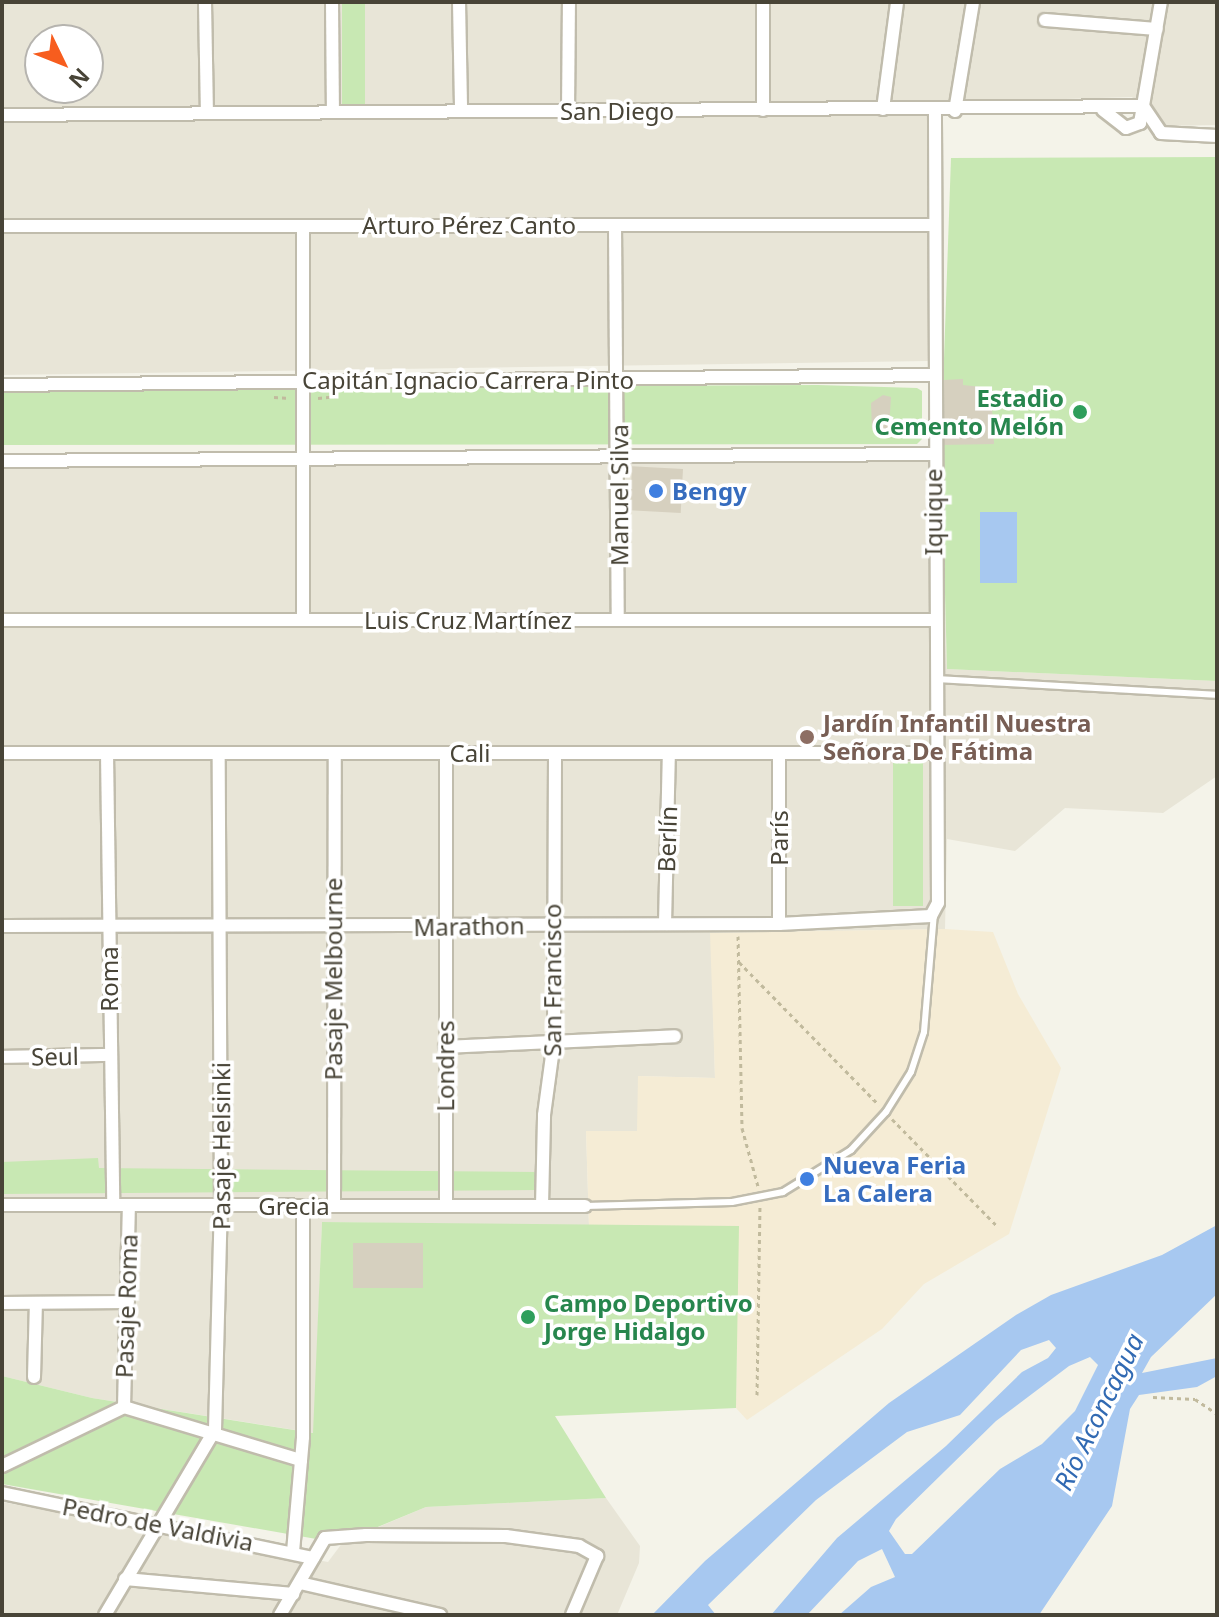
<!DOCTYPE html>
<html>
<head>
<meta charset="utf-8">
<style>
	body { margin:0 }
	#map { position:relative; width:1219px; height:1617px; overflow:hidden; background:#f4f3e9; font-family:"Noto Sans",sans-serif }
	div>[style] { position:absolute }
	.residential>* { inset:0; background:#e8e5d7 }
	.commercial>* { inset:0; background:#f5ecd5 }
	.green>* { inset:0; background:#c8e8b3; transform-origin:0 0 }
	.water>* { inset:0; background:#a7c8f0; transform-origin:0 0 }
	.building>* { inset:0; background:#d6d0bf; transform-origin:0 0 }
	.path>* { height:3px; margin-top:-1.5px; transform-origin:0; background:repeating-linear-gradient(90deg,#c1ba9d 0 4px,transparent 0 8px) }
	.roads { filter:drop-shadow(2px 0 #c0bcac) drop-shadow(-2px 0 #c0bcac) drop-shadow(0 2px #c0bcac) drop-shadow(0 -2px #c0bcac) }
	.service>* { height:6px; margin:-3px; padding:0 3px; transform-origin:3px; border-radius:3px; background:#fff }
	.minor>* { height:12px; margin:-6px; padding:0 6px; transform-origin:6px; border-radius:6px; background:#fff }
	.dots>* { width:22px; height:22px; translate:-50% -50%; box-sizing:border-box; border:4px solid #fff; border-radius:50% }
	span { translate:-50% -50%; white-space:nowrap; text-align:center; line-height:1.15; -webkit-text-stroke:7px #fff; paint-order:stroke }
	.street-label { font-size:24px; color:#484437 }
	.leisure-label { font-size:24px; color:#27864d; font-weight:700 }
	.right { translate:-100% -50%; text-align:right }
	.left { translate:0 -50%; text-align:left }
	.shop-label { font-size:24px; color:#366cbe; font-weight:700 }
	.education-label { font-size:24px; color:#785e54; font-weight:700 }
	.water-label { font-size:26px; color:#316ab3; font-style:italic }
	.frame { position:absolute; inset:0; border:4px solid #484437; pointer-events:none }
	.north { position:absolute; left:24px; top:24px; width:80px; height:80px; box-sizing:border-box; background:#fff; border:2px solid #b6b4af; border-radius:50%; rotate:133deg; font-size:22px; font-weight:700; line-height:32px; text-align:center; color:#484437 }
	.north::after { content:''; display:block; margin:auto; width:28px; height:36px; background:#f75d1e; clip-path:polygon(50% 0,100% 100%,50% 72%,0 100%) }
</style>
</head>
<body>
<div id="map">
	<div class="residential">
		<i style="clip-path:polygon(evenodd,2px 2px,1217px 2px,1217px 125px,1160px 126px,1132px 97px,928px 103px,928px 361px,2px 375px,2px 2px,40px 40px,88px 40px,88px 88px,40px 88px,40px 40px)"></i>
		<i style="clip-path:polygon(941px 461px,947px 669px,1217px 681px,1217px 776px,1163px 813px,1065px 808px,1015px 851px,947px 839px,945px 929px,711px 933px,715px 1078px,638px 1076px,638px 1131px,586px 1131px,589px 1226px,322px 1222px,314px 1433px,92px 1398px,2px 1376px,2px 468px)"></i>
		<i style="clip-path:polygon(606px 1498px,640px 1546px,639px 1563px,617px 1615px,2px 1615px,2px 1502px,328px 1562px,343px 1542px,426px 1507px)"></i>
	</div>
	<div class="commercial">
		<i style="clip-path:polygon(945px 929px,993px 932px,1018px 994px,1061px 1068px,1009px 1234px,924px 1284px,882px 1329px,747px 1420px,736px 1408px,738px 1227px,589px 1226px,586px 1131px,637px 1131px,638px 1076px,715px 1078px,710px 933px)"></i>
	</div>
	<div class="green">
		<i style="left:342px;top:2px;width:23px;height:103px"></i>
		<i style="clip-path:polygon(1217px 157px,1217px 681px,947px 669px,941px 445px,951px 158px)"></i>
		<i style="clip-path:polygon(818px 385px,917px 388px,922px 391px,922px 439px,917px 444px,2px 445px,2px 389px)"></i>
		<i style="left:923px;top:762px;width:144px;height:30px;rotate:90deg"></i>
		<i style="clip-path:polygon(98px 1158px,99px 1168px,538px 1172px,536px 1190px,2px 1194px,2px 1162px)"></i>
		<i style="clip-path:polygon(322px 1222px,739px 1226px,736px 1408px,555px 1416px,606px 1498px,426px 1507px,339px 1543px,2px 1484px,2px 1376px,92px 1398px,313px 1433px)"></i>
	</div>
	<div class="water">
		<i style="left:980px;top:512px;width:37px;height:71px"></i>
		<i style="clip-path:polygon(evenodd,1217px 1225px,1217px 1294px,1151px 1357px,1142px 1373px,1217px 1358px,1217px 1376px,1197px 1387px,1139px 1395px,1130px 1409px,1112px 1506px,1039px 1615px,839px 1615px,871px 1587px,895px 1577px,882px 1549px,858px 1561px,807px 1615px,771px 1615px,837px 1538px,946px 1446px,1022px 1372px,1048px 1358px,1056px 1348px,1049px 1340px,1021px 1350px,960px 1415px,907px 1432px,816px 1500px,708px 1605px,716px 1615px,652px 1615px,705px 1561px,889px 1403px,1016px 1315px,1051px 1295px,1162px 1255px,1217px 1225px,1090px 1357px,1098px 1365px,1075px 1411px,1042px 1444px,1000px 1469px,912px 1554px,905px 1554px,889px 1531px,896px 1519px,996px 1421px,1069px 1366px,1090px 1357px)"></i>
	</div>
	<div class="building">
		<i style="clip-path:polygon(963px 379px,963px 385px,991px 388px,994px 444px,941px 445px,944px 380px)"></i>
		<i style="clip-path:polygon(883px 395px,891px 397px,889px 429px,872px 429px,871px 403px)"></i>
		<i style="left:683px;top:469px;width:44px;height:51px;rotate:93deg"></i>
		<i style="left:423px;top:1243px;width:45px;height:70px;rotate:90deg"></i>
	</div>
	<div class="path">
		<i style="left:274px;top:397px;width:16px;rotate:4deg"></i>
		<i style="left:318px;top:398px;width:20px;rotate:-6deg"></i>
		<i style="left:738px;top:936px;width:192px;rotate:88.8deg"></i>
		<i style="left:742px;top:1128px;width:60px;rotate:74.6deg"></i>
		<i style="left:739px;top:962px;width:200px;rotate:45.6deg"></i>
		<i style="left:892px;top:1119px;width:151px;rotate:45.5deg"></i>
		<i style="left:757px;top:1395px;width:190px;rotate:-89.1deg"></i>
		<i style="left:1153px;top:1397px;width:42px;rotate:2.7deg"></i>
		<i style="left:1195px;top:1399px;width:27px;rotate:34deg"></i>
	</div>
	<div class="roads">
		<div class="service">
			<i style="left:935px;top:679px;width:282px;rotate:3.2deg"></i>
			<i style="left:585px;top:1206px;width:147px;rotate:-1.6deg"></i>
			<i style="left:732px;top:1202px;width:52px;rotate:-11.1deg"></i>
			<i style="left:783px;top:1192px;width:80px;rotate:-31.7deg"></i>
			<i style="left:851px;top:1150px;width:52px;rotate:-47.4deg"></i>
			<i style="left:886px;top:1112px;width:47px;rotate:-58deg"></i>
			<i style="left:911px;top:1072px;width:42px;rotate:-72deg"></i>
			<i style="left:924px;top:1032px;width:119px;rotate:-85.2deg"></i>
		</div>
		<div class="minor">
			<i style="left:205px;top:2px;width:111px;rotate:89deg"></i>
			<i style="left:332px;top:2px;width:108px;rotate:89.5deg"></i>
			<i style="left:459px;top:2px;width:109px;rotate:88.9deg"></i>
			<i style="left:1045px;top:20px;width:112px;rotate:4.6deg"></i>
			<i style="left:883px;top:109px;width:108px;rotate:-82.5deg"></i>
			<i style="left:763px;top:110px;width:108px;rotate:-90deg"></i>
			<i style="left:1103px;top:110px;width:29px;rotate:38deg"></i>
			<i style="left:1126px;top:128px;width:15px;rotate:-20deg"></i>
			<i style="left:1140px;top:123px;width:123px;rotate:-80.2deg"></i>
			<i style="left:955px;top:111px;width:110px;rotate:-80.6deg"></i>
			<i style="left:568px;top:112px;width:110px;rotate:-89.5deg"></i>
			<i style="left:2px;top:115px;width:1141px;rotate:-0.45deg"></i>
			<i style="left:1143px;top:106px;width:32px;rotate:56deg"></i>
			<i style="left:1161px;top:133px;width:56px;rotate:3.1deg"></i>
			<i style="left:615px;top:225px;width:395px;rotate:89.6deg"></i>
			<i style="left:2px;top:226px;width:933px;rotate:-0.06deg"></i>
			<i style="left:303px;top:226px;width:394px;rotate:90deg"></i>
			<i style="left:2px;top:385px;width:932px;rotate:-0.61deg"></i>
			<i style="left:2px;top:461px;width:931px;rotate:-0.43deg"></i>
			<i style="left:2px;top:620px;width:932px"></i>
			<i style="left:2px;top:753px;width:935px"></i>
			<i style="left:107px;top:753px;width:452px;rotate:89.2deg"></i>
			<i style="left:446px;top:753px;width:453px;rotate:90deg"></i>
			<i style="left:665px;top:924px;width:171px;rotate:-88.7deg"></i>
			<i style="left:779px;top:924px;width:171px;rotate:-90deg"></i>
			<i style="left:2px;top:926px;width:777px;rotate:-0.15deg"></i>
			<i style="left:779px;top:924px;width:152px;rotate:-3deg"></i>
			<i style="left:931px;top:916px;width:15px;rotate:-62deg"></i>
			<i style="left:938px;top:903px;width:793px;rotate:-90.22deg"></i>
			<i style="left:445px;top:1047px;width:230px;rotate:-2.7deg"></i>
			<i style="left:2px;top:1057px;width:107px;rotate:-1.1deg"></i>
			<i style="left:2px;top:1205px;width:583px;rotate:0.1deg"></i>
			<i style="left:334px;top:1206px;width:453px;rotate:-89.9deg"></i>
			<i style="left:542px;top:1206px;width:91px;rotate:-88.7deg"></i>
			<i style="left:544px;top:1115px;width:75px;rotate:-82.3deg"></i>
			<i style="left:554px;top:1041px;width:288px;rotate:-89.8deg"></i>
			<i style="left:2px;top:1303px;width:126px;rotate:-0.5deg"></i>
			<i style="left:34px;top:1377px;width:74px;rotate:-88.5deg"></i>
			<i style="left:124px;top:1407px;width:202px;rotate:-88.6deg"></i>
			<i style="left:2px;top:1466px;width:136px;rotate:-25.8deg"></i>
			<i style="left:124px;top:1407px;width:185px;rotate:16.7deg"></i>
			<i style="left:2px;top:1493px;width:318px;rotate:11.8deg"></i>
			<i style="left:293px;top:1552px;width:115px;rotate:-85deg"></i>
			<i style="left:303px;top:1437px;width:231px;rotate:-90deg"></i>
			<i style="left:125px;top:1579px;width:169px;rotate:5.1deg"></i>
			<i style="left:300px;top:1583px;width:144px;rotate:12.9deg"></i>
			<i style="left:105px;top:1615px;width:215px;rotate:-59.3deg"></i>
			<i style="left:215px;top:1430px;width:225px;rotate:-88.5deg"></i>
			<i style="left:221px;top:1205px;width:452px;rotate:-90.3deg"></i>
			<i style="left:280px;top:1615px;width:89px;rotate:-59.7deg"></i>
			<i style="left:325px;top:1538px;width:41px;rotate:-4.2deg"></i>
			<i style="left:366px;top:1535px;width:140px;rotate:0.4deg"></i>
			<i style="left:506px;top:1536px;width:74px;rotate:7.8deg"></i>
			<i style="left:579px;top:1546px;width:21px;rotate:29deg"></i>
			<i style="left:597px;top:1556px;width:64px;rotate:113deg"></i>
		</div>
	</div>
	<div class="dots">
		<i style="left:1080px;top:412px;background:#2e9e5b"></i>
		<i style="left:656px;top:491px;background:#3f7fe0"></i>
		<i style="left:807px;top:737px;background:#8d6e63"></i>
		<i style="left:807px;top:1179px;background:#3f7fe0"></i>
		<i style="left:528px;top:1317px;background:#2e9e5b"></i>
	</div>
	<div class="street-label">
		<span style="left:617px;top:111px">San Diego</span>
		<span style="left:469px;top:225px">Arturo Pérez Canto</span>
		<span style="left:468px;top:380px">Capitán Ignacio Carrera Pinto</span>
		<span style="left:619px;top:495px;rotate:-90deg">Manuel Silva</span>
		<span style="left:933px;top:512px;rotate:-90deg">Iquique</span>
		<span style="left:468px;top:620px">Luis Cruz Martínez</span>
		<span style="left:470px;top:753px">Cali</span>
		<span style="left:779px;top:838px;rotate:-90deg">París</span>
		<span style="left:667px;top:839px;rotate:-88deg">Berlín</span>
		<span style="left:469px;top:926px;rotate:-1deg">Marathon</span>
		<span style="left:109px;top:979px;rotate:-90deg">Roma</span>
		<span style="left:333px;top:979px;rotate:-90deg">Pasaje Melbourne</span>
		<span style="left:552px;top:980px;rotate:-90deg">San Francisco</span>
		<span style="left:55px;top:1056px;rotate:-1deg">Seul</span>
		<span style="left:445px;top:1066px;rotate:-90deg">Londres</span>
		<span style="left:221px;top:1146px;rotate:-90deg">Pasaje Helsinki</span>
		<span style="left:294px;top:1206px">Grecia</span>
		<span style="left:126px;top:1306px;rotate:-88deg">Pasaje Roma</span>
		<span style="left:158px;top:1524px;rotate:11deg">Pedro de Valdivia</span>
	</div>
	<div class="leisure-label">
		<span class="right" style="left:1064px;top:412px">Estadio<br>Cemento Melón</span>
		<span class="left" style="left:544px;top:1317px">Campo Deportivo<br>Jorge Hidalgo</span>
	</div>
	<div class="shop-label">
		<span class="left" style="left:672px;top:491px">Bengy</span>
		<span class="left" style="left:823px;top:1179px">Nueva Feria<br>La Calera</span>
	</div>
	<div class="education-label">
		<span class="left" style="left:823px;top:737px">Jardín Infantil Nuestra<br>Señora De Fátima</span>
	</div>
	<div class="water-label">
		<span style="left:1099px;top:1412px;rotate:-64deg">Río Aconcagua</span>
	</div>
	<div class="frame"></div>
	<div class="north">N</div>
</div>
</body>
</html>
